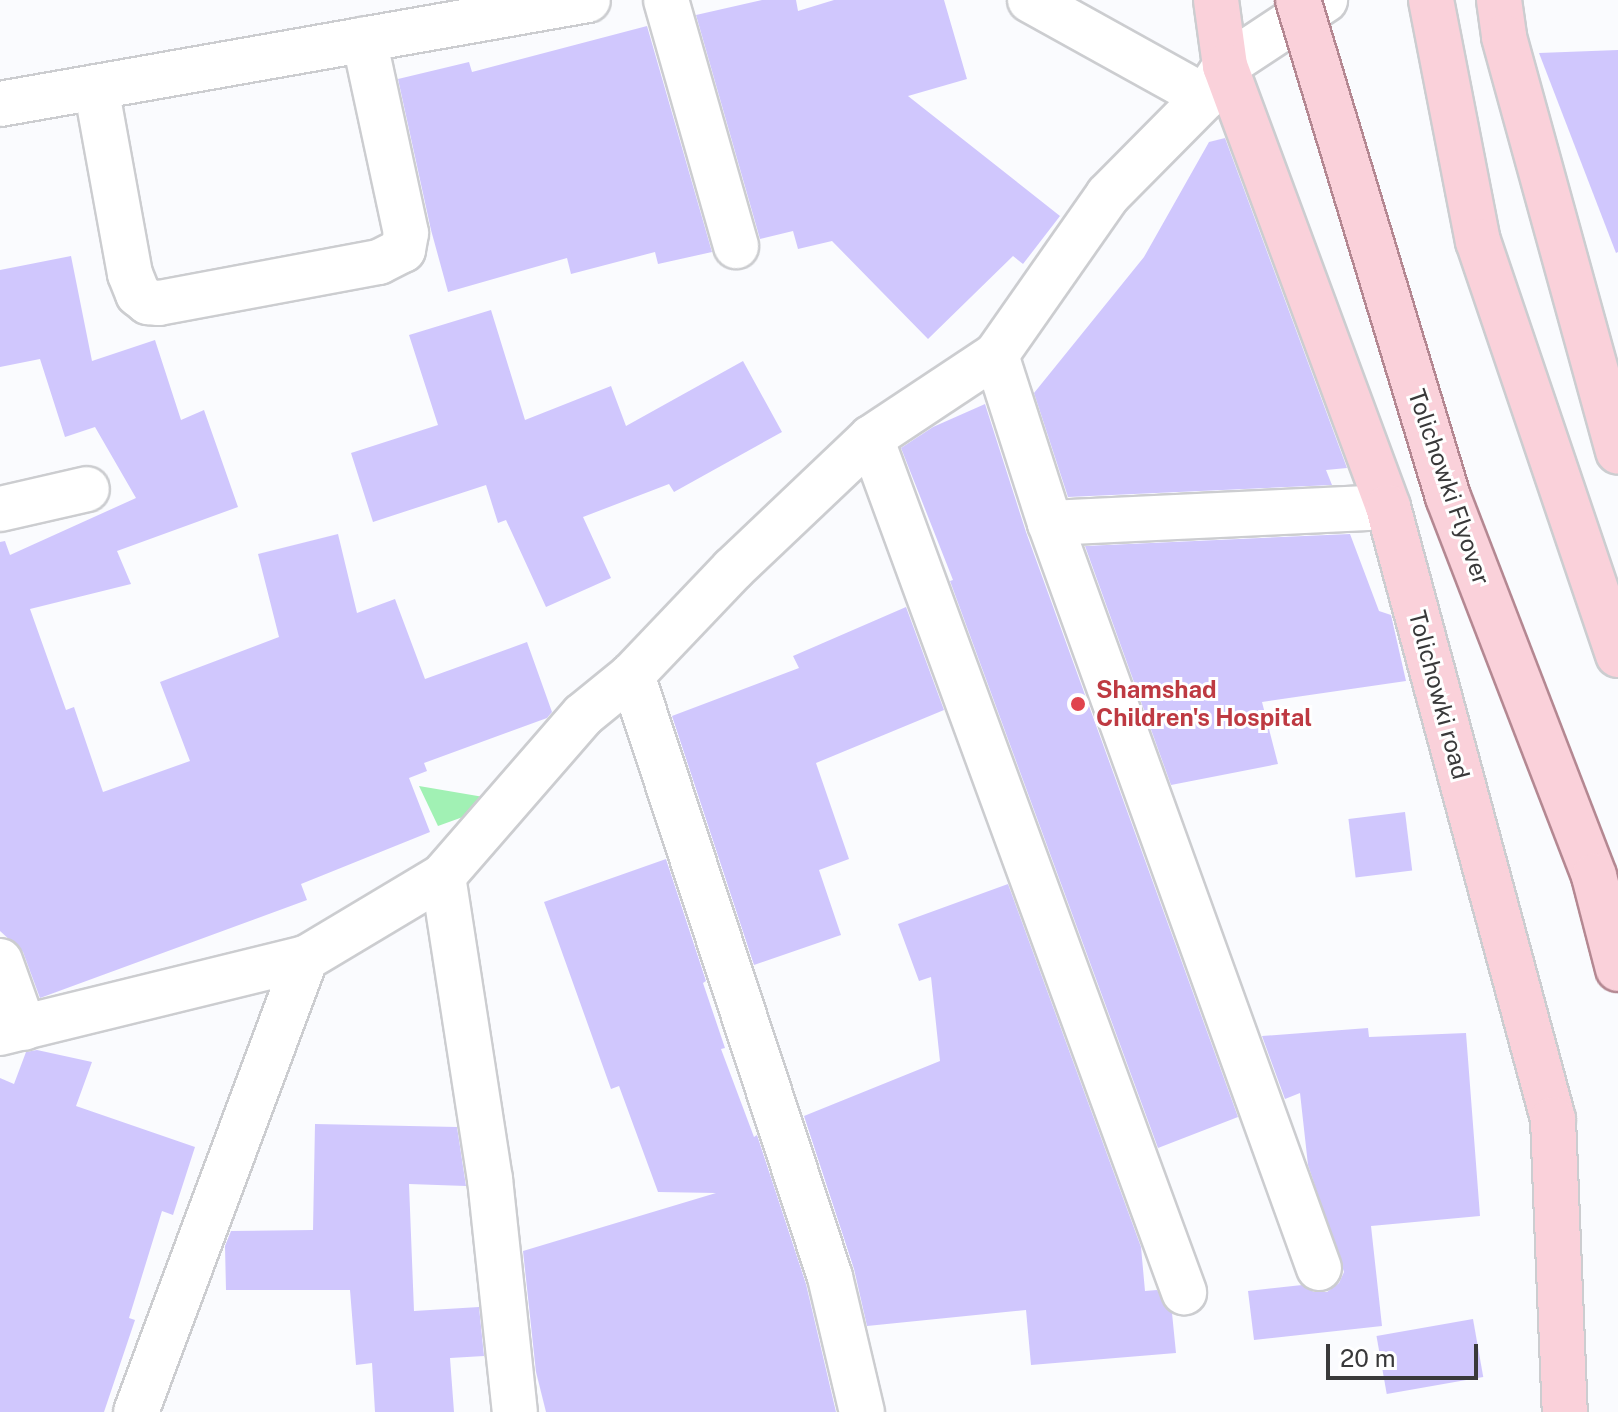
<!DOCTYPE html>
<html>
<head>
<meta charset="utf-8">
<style>
	body { margin:0 }
	#map { position:relative; width:1618px; height:1412px; overflow:hidden; background:#fafbfe; font-family:"Public Sans",sans-serif }
	div>[style] { position:absolute }
	.green>* { inset:0; background:#a1f1b4 }
	.building>* { inset:0; background:#d0c7fd; transform-origin:0 0 }
	.roads { filter:drop-shadow(2px 0 #cccdd0) drop-shadow(-2px 0 #cccdd0) drop-shadow(0 2px #cccdd0) drop-shadow(0 -2px #cccdd0) }
	.minor>* { height:44px; margin:-22px; padding:0 22px; transform-origin:22px; border-radius:22px; background:#fff }
	.major>* { height:44px; margin:-22px; padding:0 22px; transform-origin:22px; border-radius:22px; background:#fad1da }
	.bridges { filter:drop-shadow(2px 0 #b48892) drop-shadow(-2px 0 #b48892) drop-shadow(0 2px #b48892) drop-shadow(0 -2px #b48892) }
	.major-bridge>* { height:44px; margin:-22px; padding:0 22px; transform-origin:22px; border-radius:22px; background:#fad1da }
	.dots>* { width:22px; height:22px; translate:-50% -50%; box-sizing:border-box; border:4px solid #fff; border-radius:50% }
	span { translate:-50% -50%; white-space:nowrap; text-align:center; line-height:1.15; -webkit-text-stroke:6px #fff; paint-order:stroke }
	.street-label { font-size:24px; color:#39393a }
	.health-label { font-size:24px; color:#be3a42; font-weight:700 }
	.left { translate:0 -50%; text-align:left }
	.scale { position:absolute; left:1326px; top:1344px; width:152px; height:36px; box-sizing:border-box; border:4px solid #39393a; border-top:0; padding-left:10px; font-size:24px; line-height:28px; white-space:nowrap; color:#39393a; -webkit-text-stroke:6px #fff; paint-order:stroke }
</style>
</head>
<body>
<div id="map">
	<div class="green">
		<i style="clip-path:polygon(419px 786px,507px 801px,438px 826px)"></i>
	</div>
	<div class="building">
		<i style="clip-path:polygon(762px 0,796px 0,798px 11px,834px 0,944px 0,967px 79px,908px 96px,1060px 216px,1023px 264px,1013px 256px,928px 339px,832px 241px,798px 249px,793px 231px,760px 239px,696px 15px)"></i>
		<i style="clip-path:polygon(647px 26px,712px 252px,658px 264px,655px 252px,571px 274px,567px 258px,448px 292px,431px 230px,398px 79px,469px 62px,472px 72px)"></i>
		<i style="clip-path:polygon(1618px 50px,1618px 252px,1616px 253px,1539px 53px)"></i>
		<i style="clip-path:polygon(1225px 138px,1347px 468px,1326px 470px,1332px 485px,1068px 497px,1034px 393px,1144px 257px,1209px 142px)"></i>
		<i style="clip-path:polygon(71px 256px,92px 361px,155px 340px,181px 420px,204px 410px,238px 507px,117px 551px,131px 584px,30px 609px,66px 710px,74px 707px,103px 792px,190px 761px,160px 682px,279px 637px,258px 554px,338px 534px,357px 613px,395px 599px,425px 679px,527px 642px,552px 712px,547px 718px,424px 763px,427px 771px,409px 778px,430px 832px,301px 884px,307px 900px,40px 998px,23px 952px,0 931px,0 542px,5px 541px,10px 555px,136px 498px,95px 427px,65px 437px,40px 359px,0 367px,0 270px)"></i>
		<i style="clip-path:polygon(491px 310px,525px 420px,611px 386px,626px 426px,743px 361px,782px 432px,674px 492px,669px 484px,583px 517px,611px 578px,546px 607px,506px 520px,498px 523px,486px 485px,373px 522px,351px 453px,438px 425px,409px 335px)"></i>
		<i style="clip-path:polygon(985px 404px,1026px 532px,1238px 1117px,1158px 1148px,950px 581px,953px 580px,901px 448px,933px 427px)"></i>
		<i style="clip-path:polygon(1350px 534px,1379px 611px,1391px 615px,1406px 681px,1262px 702px,1278px 764px,1171px 785px,1085px 546px)"></i>
		<i style="clip-path:polygon(906px 607px,944px 710px,816px 763px,849px 859px,819px 870px,841px 935px,754px 965px,672px 716px,799px 668px,793px 656px)"></i>
		<i style="left:1405px;top:812px;width:59px;height:57px;rotate:83deg"></i>
		<i style="clip-path:polygon(666px 859px,706px 981px,703px 983px,725px 1048px,721px 1049px,754px 1137px,757px 1135px,806px 1284px,836px 1412px,546px 1412px,536px 1372px,523px 1251px,716px 1193px,658px 1192px,619px 1086px,611px 1089px,544px 902px)"></i>
		<i style="clip-path:polygon(1008px 884px,1141px 1247px,1145px 1291px,1157px 1290px,1172px 1313px,1176px 1353px,1031px 1365px,1026px 1310px,867px 1326px,854px 1269px,804px 1116px,940px 1061px,931px 977px,919px 981px,898px 924px)"></i>
		<i style="clip-path:polygon(1368px 1028px,1369px 1037px,1466px 1033px,1480px 1216px,1371px 1226px,1382px 1326px,1254px 1340px,1248px 1291px,1302px 1285px,1314px 1292px,1327px 1292px,1339px 1283px,1344px 1272px,1308px 1165px,1300px 1093px,1285px 1099px,1262px 1036px)"></i>
		<i style="clip-path:polygon(37px 1050px,92px 1062px,76px 1106px,195px 1147px,173px 1215px,162px 1211px,129px 1318px,135px 1320px,104px 1412px,0 1412px,0 1078px,14px 1084px,26px 1052px)"></i>
		<i style="clip-path:polygon(315px 1124px,457px 1127px,466px 1186px,409px 1184px,414px 1311px,479px 1307px,484px 1356px,450px 1358px,454px 1412px,375px 1412px,372px 1363px,356px 1365px,350px 1290px,226px 1290px,225px 1246px,231px 1231px,313px 1230px)"></i>
		<i style="left:1473px;top:1319px;width:59px;height:98px;rotate:80deg"></i>
	</div>
	<div class="roads">
		<div class="minor">
			<i style="left:666px;top:0;width:256px;rotate:74.1deg"></i>
			<i style="left:1030px;top:0;width:200px;rotate:29deg"></i>
			<i style="left:96px;top:87px;width:190px;rotate:79.7deg"></i>
			<i style="left:130px;top:274px;width:22px;rotate:68deg"></i>
			<i style="left:138px;top:294px;width:13px;rotate:39deg"></i>
			<i style="left:148px;top:302px;width:11px;rotate:5deg"></i>
			<i style="left:159px;top:303px;width:224px;rotate:-10.6deg"></i>
			<i style="left:379px;top:262px;width:27px;rotate:-27deg"></i>
			<i style="left:403px;top:250px;width:17px;rotate:-80deg"></i>
			<i style="left:406px;top:233px;width:198px;rotate:-102.2deg"></i>
			<i style="left:0;top:104px;width:597px;rotate:-10.03deg"></i>
			<i style="left:996px;top:355px;width:176px;rotate:72.2deg"></i>
			<i style="left:1050px;top:523px;width:792px;rotate:70.15deg"></i>
			<i style="left:871px;top:438px;width:910px;rotate:69.87deg"></i>
			<i style="left:0;top:509px;width:89px;rotate:-12.9deg"></i>
			<i style="left:1050px;top:523px;width:338px;rotate:-2.7deg"></i>
			<i style="left:632px;top:675px;width:634px;rotate:71.79deg"></i>
			<i style="left:830px;top:1277px;width:139px;rotate:76.7deg"></i>
			<i style="left:443px;top:876px;width:307px;rotate:81.2deg"></i>
			<i style="left:490px;top:1179px;width:234px;rotate:83.9deg"></i>
			<i style="left:0;top:961px;width:71px;rotate:70.3deg"></i>
			<i style="left:0;top:1033px;width:315px;rotate:-13.8deg"></i>
			<i style="left:306px;top:958px;width:160px;rotate:-30.9deg"></i>
			<i style="left:443px;top:876px;width:213px;rotate:-49deg"></i>
			<i style="left:583px;top:715px;width:63px;rotate:-39.2deg"></i>
			<i style="left:632px;top:675px;width:146px;rotate:-46.4deg"></i>
			<i style="left:733px;top:569px;width:190px;rotate:-43.5deg"></i>
			<i style="left:871px;top:438px;width:150px;rotate:-33.6deg"></i>
			<i style="left:996px;top:355px;width:195px;rotate:-55deg"></i>
			<i style="left:1108px;top:195px;width:138px;rotate:-45.3deg"></i>
			<i style="left:1205px;top:97px;width:37px;rotate:-57deg"></i>
			<i style="left:1225px;top:66px;width:120px;rotate:-33.4deg"></i>
			<i style="left:136px;top:1412px;width:485px;rotate:-69.5deg"></i>
		</div>
		<div class="major">
			<i style="left:1216px;top:0;width:67px;rotate:82.2deg"></i>
			<i style="left:1225px;top:66px;width:470px;rotate:69.7deg"></i>
			<i style="left:1388px;top:507px;width:634px;rotate:74.91deg"></i>
			<i style="left:1553px;top:1119px;width:293px;rotate:87.7deg"></i>
			<i style="left:1431px;top:0;width:246px;rotate:79deg"></i>
			<i style="left:1478px;top:241px;width:437px;rotate:71.3deg"></i>
			<i style="left:1499px;top:0;width:37px;rotate:82deg"></i>
			<i style="left:1504px;top:37px;width:430px;rotate:74.6deg"></i>
		</div>
	</div>
	<div class="bridges">
		<div class="major-bridge">
			<i style="left:1298px;top:0;width:519px;rotate:73.21deg"></i>
			<i style="left:1448px;top:497px;width:406px;rotate:68.9deg"></i>
			<i style="left:1594px;top:876px;width:96px;rotate:75.5deg"></i>
		</div>
	</div>
	<div class="dots">
		<i style="left:1078px;top:704px;background:#e0444e"></i>
	</div>
	<div class="street-label">
		<span style="left:1449px;top:487px;rotate:71deg">Tolichowki Flyover</span>
		<span style="left:1439px;top:695px;rotate:75deg">Tolichowki road</span>
	</div>
	<div class="health-label">
		<span class="left" style="left:1096px;top:704px">Shamshad<br>Children's Hospital</span>
	</div>
	<div class="scale">20 m</div>
</div>
</body>
</html>
